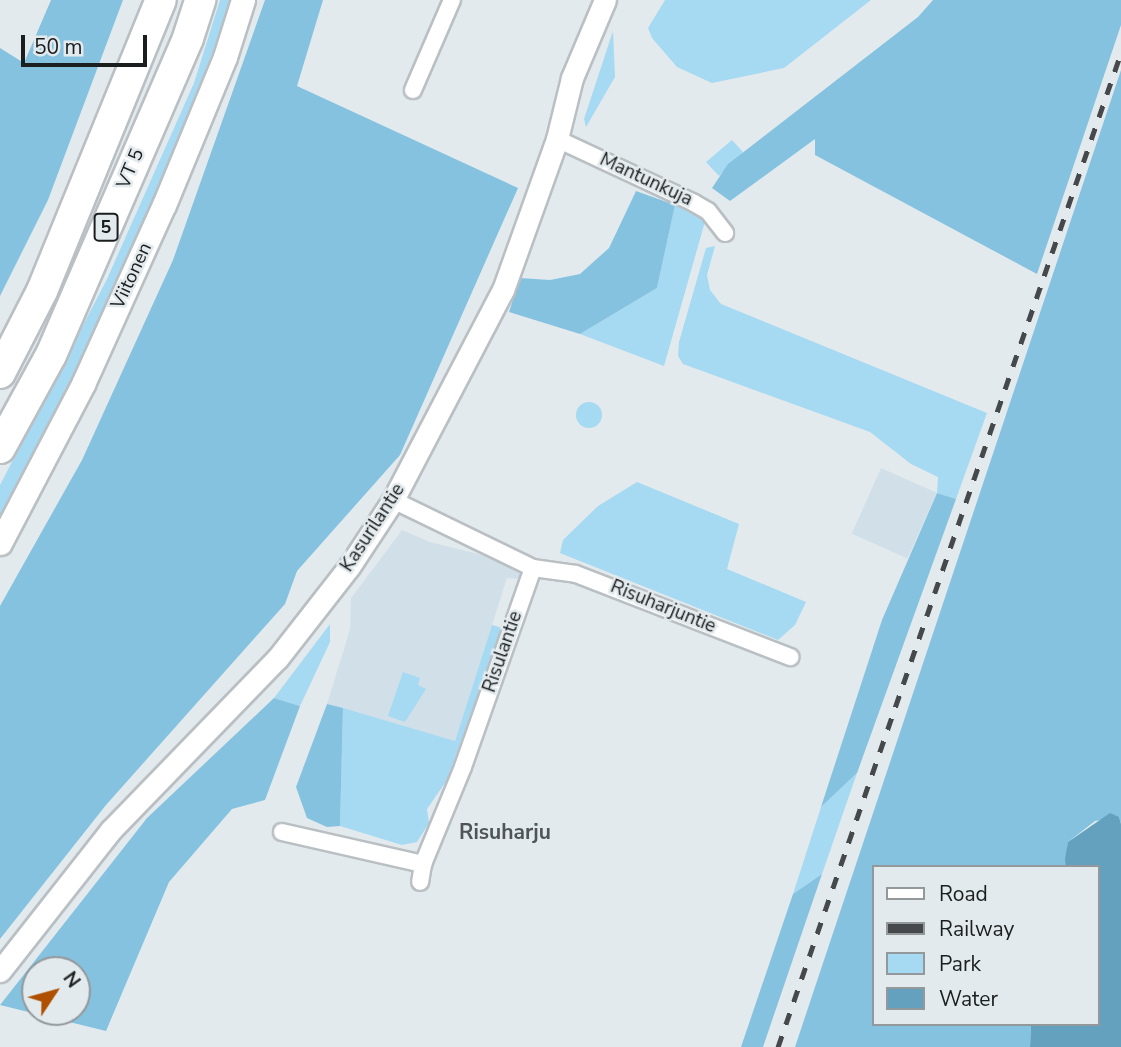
<!DOCTYPE html>
<html>
<head>
<meta charset="utf-8">
<style>
	body { margin:0 }
	#map { position:relative; width:1121px; height:1047px; overflow:hidden; background:#e3eaed; font-family:"Nunito Sans",sans-serif }
	div>[style] { position:absolute }
	.built>* { inset:0; background:#d1e0e8; transform-origin:0 0 }
	.green>* { inset:0; background:#a6d9f2 }
	.round { border-radius:50% }
	.forest>* { inset:0; background:#84c2e0 }
	.water>* { inset:0; background:#64a1be }
	.roads { filter:drop-shadow(2px 0 #b9bfc3) drop-shadow(-2px 0 #b9bfc3) drop-shadow(0 2px #b9bfc3) drop-shadow(0 -2px #b9bfc3) }
	.minor>* { height:16px; margin:-8px; padding:0 8px; transform-origin:8px; border-radius:8px; background:#fff }
	.tertiary>* { height:21px; margin:-10.5px; padding:0 10.5px; transform-origin:10.5px; border-radius:10.5px; background:#fff }
	.secondary>* { height:23px; margin:-11.5px; padding:0 11.5px; transform-origin:11.5px; border-radius:11.5px; background:#fff }
	.motorway>* { height:30px; margin:-15px; padding:0 15px; transform-origin:15px; border-radius:15px; background:#fff }
	.rail>* { height:5px; margin-top:-2.5px; transform-origin:0; background:repeating-linear-gradient(90deg,#45494b 0 12px,transparent 0 24px) }
	span { translate:-50% -50%; white-space:nowrap; text-align:center; line-height:1.15; -webkit-text-stroke:5px #e3eaed; paint-order:stroke }
	.shield-label span { padding:2px 5px; background:#e3eaed; border:2px solid; border-radius:5px; -webkit-text-stroke-width:0 }
	.shield-label { font-size:18px; color:#1b1e1f; font-weight:700 }
	.street-label { font-size:19px; color:#1b1e1f }
	.neighbourhood-label { font-size:21px; color:#4f5457; font-weight:700 }
	.legend { position:absolute; left:872px; top:865px; width:228px; height:161px; box-sizing:border-box; background:#e3eaed; border:2px solid #93989b; margin:0; padding:9px 12px; list-style:none; font-size:21px; color:#1b1e1f }
	.legend li { display:flex; align-items:center; gap:14px; height:35px }
	.legend b { width:35px; border:2px solid #93989b }
	.north { position:absolute; left:21px; top:956px; width:70px; height:70px; box-sizing:border-box; background:#e3eaed; border:2px solid #93989b; border-radius:50%; rotate:54deg; font-size:19px; font-weight:700; line-height:28px; text-align:center; color:#1b1e1f }
	.north::after { content:''; display:block; margin:auto; width:24px; height:32px; background:#af5000; clip-path:polygon(50% 0,100% 100%,50% 72%,0 100%) }
	.scale { position:absolute; left:21px; top:35px; width:126px; height:32px; box-sizing:border-box; border:4px solid #1b1e1f; border-top:0; padding-left:9px; font-size:21px; line-height:24px; white-space:nowrap; color:#1b1e1f; -webkit-text-stroke:5px #e3eaed; paint-order:stroke }
</style>
</head>
<body>
<div id="map">
	<div class="built">
		<i style="left:881px;top:468px;width:61px;height:72px;rotate:24deg"></i>
		<i style="clip-path:polygon(402px 530px,430px 542px,595px 583px,507px 578px,455px 741px,327px 704px,350px 629px,351px 598px)"></i>
	</div>
	<div class="green">
		<i style="clip-path:polygon(220px 0,232px 0,173px 157px,69px 388px,0 521px,0 485px,107px 279px,194px 83px)"></i>
		<i style="clip-path:polygon(665px 0,871px 0,784px 68px,712px 83px,677px 67px,652px 38px,648px 28px)"></i>
		<i style="clip-path:polygon(613px 31px,615px 77px,586px 127px,584px 119px)"></i>
		<i style="clip-path:polygon(732px 140px,743px 152px,719px 176px,706px 162px)"></i>
		<i style="clip-path:polygon(677px 195px,708px 211px,664px 366px,580px 334px,657px 288px)"></i>
		<i style="clip-path:polygon(715px 246px,707px 275px,710px 290px,721px 304px,987px 413px,956px 499px,937px 493px,938px 477px,911px 464px,870px 432px,683px 364px,678px 356px,679px 342px,706px 248px)"></i>
		<i class="round" style="left:576px;top:402px;width:26px;height:26px"></i>
		<i style="clip-path:polygon(637px 482px,739px 524px,727px 569px,806px 602px,795px 625px,778px 640px,560px 553px,563px 540px,598px 506px)"></i>
		<i style="clip-path:polygon(330px 624px,330px 642px,300px 706px,274px 698px)"></i>
		<i style="clip-path:polygon(492px 625px,502px 628px,447px 780px,427px 809px,429px 823px,417px 842px,402px 845px,340px 826px,343px 708px,455px 741px)"></i>
		<i style="clip-path:polygon(403px 672px,420px 678px,418px 685px,426px 689px,405px 722px,388px 716px)"></i>
		<i style="clip-path:polygon(857px 773px,822px 874px,793px 894px,821px 807px)"></i>
	</div>
	<div class="forest">
		<i style="clip-path:polygon(51px 0,123px 0,48px 200px,0 296px,0 48px,24px 63px)"></i>
		<i style="clip-path:polygon(265px 0,323px 0,297px 86px,518px 188px,400px 455px,297px 571px,285px 604px,106px 805px,0 939px,0 606px,82px 460px,173px 260px)"></i>
		<i style="clip-path:polygon(933px 0,1121px 0,1121px 25px,1037px 274px,815px 155px,815px 139px,730px 201px,712px 188px,728px 164px,918px 17px)"></i>
		<i style="clip-path:polygon(1121px 70px,1121px 824px,1119px 817px,1095px 821px,1068px 842px,1066px 867px,874px 867px,874px 1024px,1031px 1024px,1030px 1047px,795px 1047px)"></i>
		<i style="clip-path:polygon(636px 191px,675px 205px,657px 288px,580px 334px,509px 312px,520px 278px,550px 280px,580px 274px,609px 248px)"></i>
		<i style="clip-path:polygon(937px 493px,956px 499px,857px 773px,821px 807px,882px 620px)"></i>
		<i style="clip-path:polygon(evenodd,274px 698px,300px 706px,265px 800px,232px 809px,169px 882px,106px 1031px,0 1005px,147px 818px,274px 698px,35px 970px,77px 970px,77px 1012px,35px 1012px,35px 970px)"></i>
		<i style="clip-path:polygon(327px 704px,343px 708px,340px 826px,327px 827px,307px 818px,296px 787px)"></i>
		<i style="clip-path:polygon(822px 874px,763px 1047px,741px 1047px,793px 894px)"></i>
	</div>
	<div class="water">
		<i style="clip-path:polygon(1110px 813px,1119px 817px,1121px 824px,1121px 1047px,1030px 1047px,1031px 1024px,1098px 1024px,1098px 867px,1066px 867px,1065px 859px,1068px 842px)"></i>
	</div>
	<div class="roads">
		<div class="minor">
			<i style="left:413px;top:90px;width:98px;rotate:-66.6deg"></i>
			<i style="left:557px;top:139px;width:151px;rotate:25deg"></i>
			<i style="left:694px;top:203px;width:16px;rotate:30deg"></i>
			<i style="left:708px;top:211px;width:28px;rotate:52deg"></i>
			<i style="left:393px;top:500px;width:156px;rotate:25.9deg"></i>
			<i style="left:533px;top:568px;width:211px;rotate:109.4deg"></i>
			<i style="left:463px;top:767px;width:105px;rotate:112.4deg"></i>
			<i style="left:423px;top:864px;width:18px;rotate:99deg"></i>
			<i style="left:533px;top:568px;width:43px;rotate:7.9deg"></i>
			<i style="left:576px;top:574px;width:230px;rotate:21.2deg"></i>
			<i style="left:282px;top:832px;width:145px;rotate:12.8deg"></i>
		</div>
		<div class="tertiary">
			<i style="left:0;top:971px;width:179px;rotate:-51.8deg"></i>
			<i style="left:111px;top:830px;width:238px;rotate:-45.9deg"></i>
			<i style="left:277px;top:659px;width:117px;rotate:-52deg"></i>
			<i style="left:349px;top:567px;width:80px;rotate:-56.7deg"></i>
			<i style="left:393px;top:500px;width:237px;rotate:-62.4deg"></i>
			<i style="left:503px;top:290px;width:160px;rotate:-70.3deg"></i>
			<i style="left:557px;top:139px;width:63px;rotate:-76.2deg"></i>
			<i style="left:572px;top:78px;width:85px;rotate:-67.1deg"></i>
		</div>
		<div class="secondary">
			<i style="left:0;top:543px;width:179px;rotate:-62.4deg"></i>
			<i style="left:83px;top:384px;width:196px;rotate:-65.7deg"></i>
			<i style="left:164px;top:205px;width:160px;rotate:-67.6deg"></i>
			<i style="left:225px;top:57px;width:60px;rotate:-72.5deg"></i>
		</div>
		<div class="motorway">
			<i style="left:0;top:373px;width:92px;rotate:-62.9deg"></i>
			<i style="left:42px;top:291px;width:314px;rotate:-67.8deg"></i>
			<i style="left:0;top:448px;width:106px;rotate:-61.3deg"></i>
			<i style="left:51px;top:355px;width:345px;rotate:-66.6deg"></i>
			<i style="left:188px;top:38px;width:40px;rotate:-72deg"></i>
		</div>
	</div>
	<div class="rail">
		<i style="left:778px;top:1047px;width:1052px;rotate:-70.96deg"></i>
	</div>
	<div class="shield-label">
		<span style="left:106px;top:227px">5</span>
	</div>
	<div class="street-label">
		<span style="left:131px;top:169px;rotate:-67deg">VT 5</span>
		<span style="left:646px;top:180px;rotate:25deg">Mantunkuja</span>
		<span style="left:132px;top:276px;rotate:-65deg">Viitonen</span>
		<span style="left:373px;top:528px;rotate:-57deg">Kasurilantie</span>
		<span style="left:663px;top:607px;rotate:22deg">Risuharjuntie</span>
		<span style="left:503px;top:652px;rotate:-71deg">Risulantie</span>
	</div>
	<div class="neighbourhood-label">
		<span style="left:505px;top:832px">Risuharju</span>
	</div>
	<ul class="legend">
	<li><b style="height:9px;background:#fff"></b>Road</li>
	<li><b style="height:9px;background:#45494b"></b>Railway</li>
	<li><b style="height:19px;background:#a6d9f2"></b>Park</li>
	<li><b style="height:19px;background:#64a1be"></b>Water</li>
	</ul>
	<div class="north">N</div>
	<div class="scale">50 m</div>
</div>
</body>
</html>
